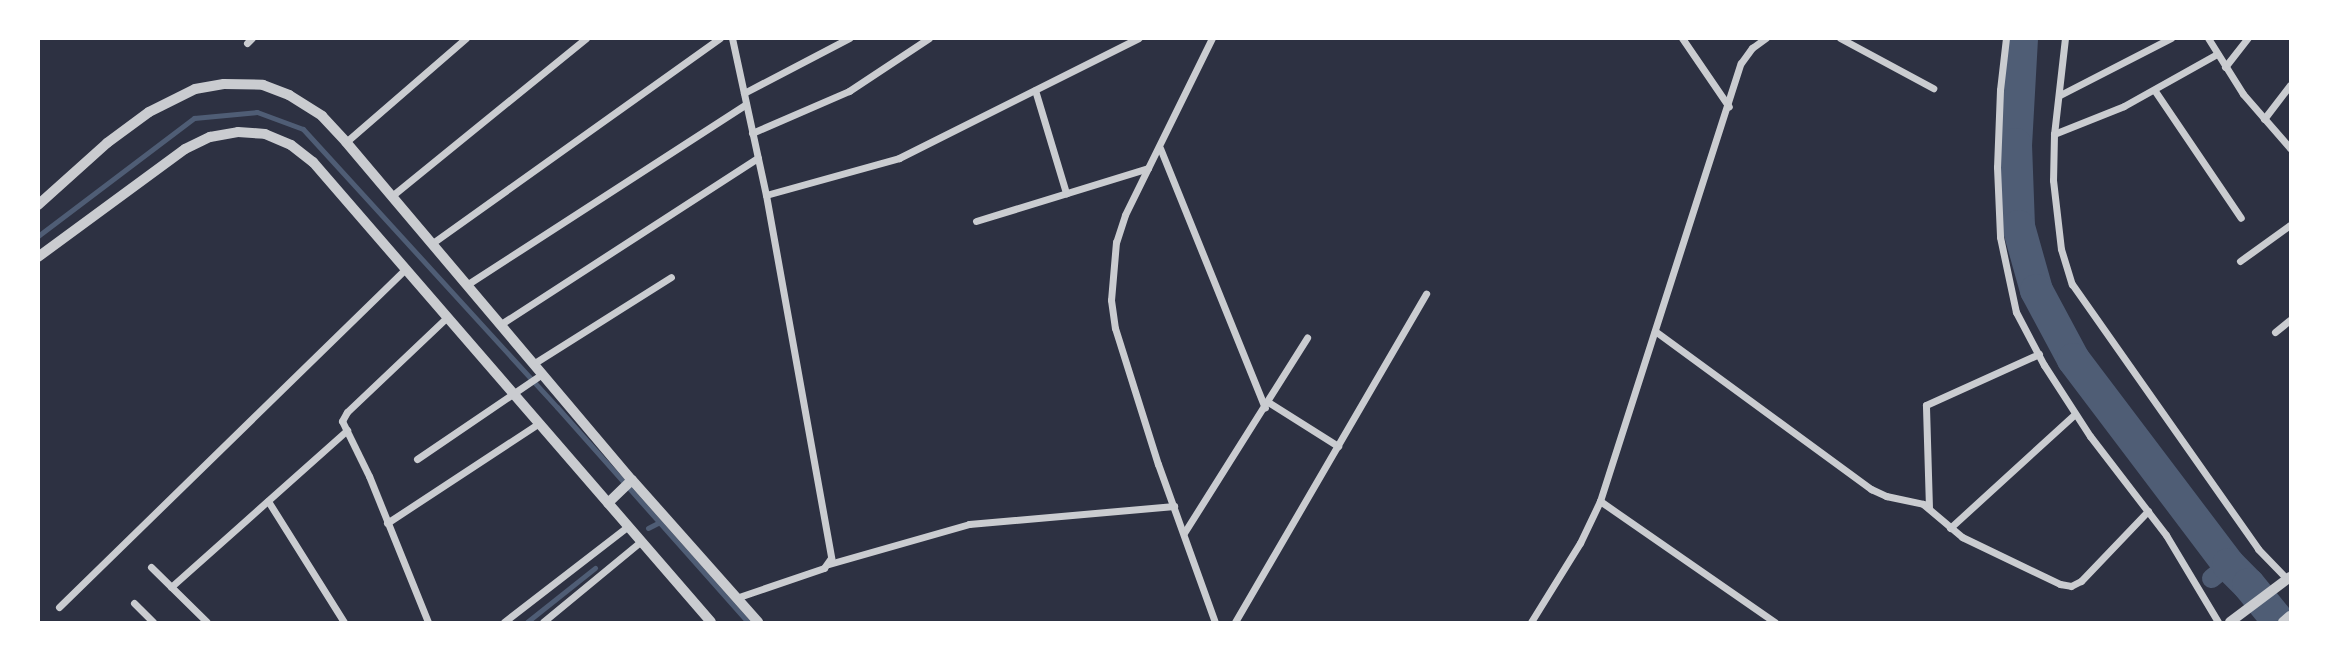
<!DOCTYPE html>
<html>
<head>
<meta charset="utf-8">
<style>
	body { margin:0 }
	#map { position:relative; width:2329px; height:661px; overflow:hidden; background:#2d3142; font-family:"Work Sans",sans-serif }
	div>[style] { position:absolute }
	.stream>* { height:5px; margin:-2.5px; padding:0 2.5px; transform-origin:2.5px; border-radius:2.5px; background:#4f5d75 }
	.canal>* { height:19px; margin:-9.5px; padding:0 9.5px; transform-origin:9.5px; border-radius:9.5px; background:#4f5d75 }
	.river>* { height:33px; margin:-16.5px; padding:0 16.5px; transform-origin:16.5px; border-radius:16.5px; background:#4f5d75 }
	.minor>* { height:7px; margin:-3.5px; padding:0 3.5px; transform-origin:3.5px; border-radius:3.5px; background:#caccd0 }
	.tertiary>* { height:10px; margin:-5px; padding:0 5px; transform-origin:5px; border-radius:5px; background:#caccd0 }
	span { translate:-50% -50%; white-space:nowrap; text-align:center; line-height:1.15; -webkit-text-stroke:5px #fff; paint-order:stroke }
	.frame { position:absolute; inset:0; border:40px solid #fff; pointer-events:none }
</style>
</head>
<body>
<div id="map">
	<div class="stream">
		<i style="left:38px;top:236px;width:196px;rotate:-37.1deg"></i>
		<i style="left:194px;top:118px;width:63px;rotate:-5.4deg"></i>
		<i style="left:257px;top:112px;width:49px;rotate:20.3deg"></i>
		<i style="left:303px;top:129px;width:377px;rotate:47.6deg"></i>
		<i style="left:557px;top:407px;width:288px;rotate:48.4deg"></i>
		<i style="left:648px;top:528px;width:11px;rotate:-27deg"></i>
		<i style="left:527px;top:622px;width:87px;rotate:-38.5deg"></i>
	</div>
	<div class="canal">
		<i style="left:2211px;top:578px;width:22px;rotate:-39deg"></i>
	</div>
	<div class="river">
		<i style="left:2021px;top:38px;width:106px;rotate:93.2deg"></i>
		<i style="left:2015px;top:144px;width:82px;rotate:87.9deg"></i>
		<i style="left:2018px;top:226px;width:66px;rotate:74.3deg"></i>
		<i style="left:2036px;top:290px;width:78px;rotate:61.8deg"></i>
		<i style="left:2073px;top:359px;width:257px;rotate:52.9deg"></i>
		<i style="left:2228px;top:564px;width:28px;rotate:45deg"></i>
		<i style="left:2248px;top:584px;width:49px;rotate:50.8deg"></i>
	</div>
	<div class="minor">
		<i style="left:732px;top:38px;width:161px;rotate:77.8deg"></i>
		<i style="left:766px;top:195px;width:369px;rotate:79.8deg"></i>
		<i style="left:831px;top:558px;width:12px;rotate:125deg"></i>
		<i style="left:824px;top:568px;width:93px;rotate:161.2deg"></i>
		<i style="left:1212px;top:38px;width:197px;rotate:116.2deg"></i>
		<i style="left:1125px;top:215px;width:28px;rotate:108deg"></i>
		<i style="left:1116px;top:242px;width:58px;rotate:94.9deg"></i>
		<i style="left:1111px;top:300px;width:28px;rotate:82deg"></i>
		<i style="left:1115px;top:328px;width:143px;rotate:72.5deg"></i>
		<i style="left:1158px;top:464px;width:168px;rotate:70.2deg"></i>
		<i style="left:1682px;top:38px;width:83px;rotate:55.7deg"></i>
		<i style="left:1840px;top:38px;width:106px;rotate:28.3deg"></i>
		<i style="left:2006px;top:38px;width:52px;rotate:96.6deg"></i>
		<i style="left:2000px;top:90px;width:77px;rotate:92.2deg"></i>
		<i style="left:1997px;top:167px;width:70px;rotate:87.5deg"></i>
		<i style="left:2000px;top:237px;width:77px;rotate:78deg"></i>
		<i style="left:2016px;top:312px;width:60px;rotate:62.2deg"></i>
		<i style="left:2044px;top:365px;width:85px;rotate:57.1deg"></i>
		<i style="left:2090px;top:436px;width:125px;rotate:52.5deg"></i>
		<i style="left:2166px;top:535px;width:101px;rotate:59.1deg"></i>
		<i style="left:2065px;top:38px;width:97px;rotate:96.5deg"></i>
		<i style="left:2054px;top:134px;width:46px;rotate:91.2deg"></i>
		<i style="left:2053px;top:180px;width:69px;rotate:83.4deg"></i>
		<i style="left:2061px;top:249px;width:37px;rotate:73deg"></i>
		<i style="left:2072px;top:284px;width:324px;rotate:54.9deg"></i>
		<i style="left:2258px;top:549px;width:43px;rotate:45.9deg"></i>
		<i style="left:2208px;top:38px;width:66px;rotate:58deg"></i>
		<i style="left:2243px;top:94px;width:72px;rotate:49deg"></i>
		<i style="left:247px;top:43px;width:7px;rotate:-45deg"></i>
		<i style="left:2225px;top:67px;width:37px;rotate:-52deg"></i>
		<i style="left:1035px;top:90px;width:108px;rotate:73.2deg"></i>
		<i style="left:2155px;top:91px;width:153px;rotate:55.9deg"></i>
		<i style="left:744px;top:93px;width:119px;rotate:-27.6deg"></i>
		<i style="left:2060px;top:95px;width:125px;rotate:-27.2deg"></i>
		<i style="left:2264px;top:119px;width:43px;rotate:-52.6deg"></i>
		<i style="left:752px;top:133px;width:106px;rotate:-23.4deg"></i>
		<i style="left:849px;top:91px;width:96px;rotate:-33.5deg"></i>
		<i style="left:2054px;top:134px;width:75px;rotate:-21.8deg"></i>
		<i style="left:2124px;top:106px;width:107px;rotate:-29.2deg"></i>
		<i style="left:346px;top:142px;width:159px;rotate:-40.9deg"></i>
		<i style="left:1160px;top:148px;width:280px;rotate:68deg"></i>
		<i style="left:393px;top:195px;width:249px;rotate:-39.1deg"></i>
		<i style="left:766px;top:195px;width:138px;rotate:-15.5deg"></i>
		<i style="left:899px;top:158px;width:268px;rotate:-26.6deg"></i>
		<i style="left:976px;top:221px;width:180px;rotate:-17.1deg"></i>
		<i style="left:434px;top:242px;width:351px;rotate:-35.5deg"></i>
		<i style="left:2240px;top:261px;width:62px;rotate:-35.8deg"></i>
		<i style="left:468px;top:284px;width:331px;rotate:-32.9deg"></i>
		<i style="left:501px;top:324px;width:306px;rotate:-32.9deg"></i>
		<i style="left:1655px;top:331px;width:268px;rotate:36.2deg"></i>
		<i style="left:1871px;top:489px;width:17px;rotate:25deg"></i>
		<i style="left:1886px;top:496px;width:38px;rotate:12deg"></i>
		<i style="left:1923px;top:504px;width:51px;rotate:40.2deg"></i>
		<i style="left:1962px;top:537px;width:109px;rotate:25.6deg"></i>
		<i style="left:2060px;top:584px;width:11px;rotate:10deg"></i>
		<i style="left:2071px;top:586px;width:11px;rotate:-27deg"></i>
		<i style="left:2081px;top:581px;width:97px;rotate:-46.3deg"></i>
		<i style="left:2275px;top:332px;width:19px;rotate:-39deg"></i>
		<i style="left:533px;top:364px;width:163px;rotate:-32.2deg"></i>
		<i style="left:1268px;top:402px;width:83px;rotate:32.2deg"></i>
		<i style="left:417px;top:459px;width:151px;rotate:-34.2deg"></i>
		<i style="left:268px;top:501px;width:143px;rotate:57.9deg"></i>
		<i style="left:1600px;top:501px;width:213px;rotate:34.7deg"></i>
		<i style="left:1929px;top:508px;width:103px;rotate:-91.7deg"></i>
		<i style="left:1926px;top:405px;width:124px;rotate:-24.3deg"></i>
		<i style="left:387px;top:523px;width:181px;rotate:-33.3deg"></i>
		<i style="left:1950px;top:528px;width:169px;rotate:-42.4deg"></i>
		<i style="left:1184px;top:533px;width:231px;rotate:-57.8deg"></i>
		<i style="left:829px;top:564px;width:146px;rotate:-15.9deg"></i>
		<i style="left:969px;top:524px;width:206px;rotate:-5deg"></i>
		<i style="left:151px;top:567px;width:78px;rotate:44.5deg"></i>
		<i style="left:171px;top:587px;width:236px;rotate:-41.7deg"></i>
		<i style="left:134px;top:603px;width:27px;rotate:45deg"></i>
		<i style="left:59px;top:607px;width:484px;rotate:-44.3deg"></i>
		<i style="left:428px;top:622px;width:157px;rotate:-112deg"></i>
		<i style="left:369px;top:476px;width:61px;rotate:-116.1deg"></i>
		<i style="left:342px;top:421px;width:10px;rotate:-61deg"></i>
		<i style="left:347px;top:412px;width:137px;rotate:-43.5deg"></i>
		<i style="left:504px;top:622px;width:155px;rotate:-37.7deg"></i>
		<i style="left:543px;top:622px;width:126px;rotate:-39.5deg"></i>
		<i style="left:1235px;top:622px;width:380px;rotate:-59.8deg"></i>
		<i style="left:1531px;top:622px;width:93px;rotate:-58.2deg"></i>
		<i style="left:1580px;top:543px;width:47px;rotate:-64.5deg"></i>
		<i style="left:1600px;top:501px;width:460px;rotate:-72.2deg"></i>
		<i style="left:1741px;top:63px;width:19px;rotate:-54deg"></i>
		<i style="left:1752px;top:48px;width:17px;rotate:-36deg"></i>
	</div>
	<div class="tertiary">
		<i style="left:38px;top:205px;width:93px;rotate:-41.9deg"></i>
		<i style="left:107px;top:143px;width:52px;rotate:-36.4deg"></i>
		<i style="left:149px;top:112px;width:51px;rotate:-26.6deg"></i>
		<i style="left:195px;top:89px;width:29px;rotate:-10deg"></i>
		<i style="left:224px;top:84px;width:39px;rotate:1deg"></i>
		<i style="left:263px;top:85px;width:28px;rotate:21deg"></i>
		<i style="left:289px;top:95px;width:39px;rotate:32deg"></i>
		<i style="left:322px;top:116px;width:35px;rotate:47deg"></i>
		<i style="left:346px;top:142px;width:443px;rotate:49.8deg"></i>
		<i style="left:632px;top:480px;width:190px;rotate:48.4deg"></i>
		<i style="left:38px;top:257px;width:182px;rotate:-36.3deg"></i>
		<i style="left:185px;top:149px;width:28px;rotate:-26deg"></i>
		<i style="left:210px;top:137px;width:28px;rotate:-10deg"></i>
		<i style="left:238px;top:132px;width:27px;rotate:4deg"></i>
		<i style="left:265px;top:134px;width:28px;rotate:23deg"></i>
		<i style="left:291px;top:145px;width:28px;rotate:38deg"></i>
		<i style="left:313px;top:162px;width:608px;rotate:49.13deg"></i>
		<i style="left:608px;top:503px;width:33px;rotate:-44deg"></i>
		<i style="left:2230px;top:622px;width:75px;rotate:-36.9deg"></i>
		<i style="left:2283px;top:622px;width:9px;rotate:-41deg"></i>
	</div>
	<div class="frame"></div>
</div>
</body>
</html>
